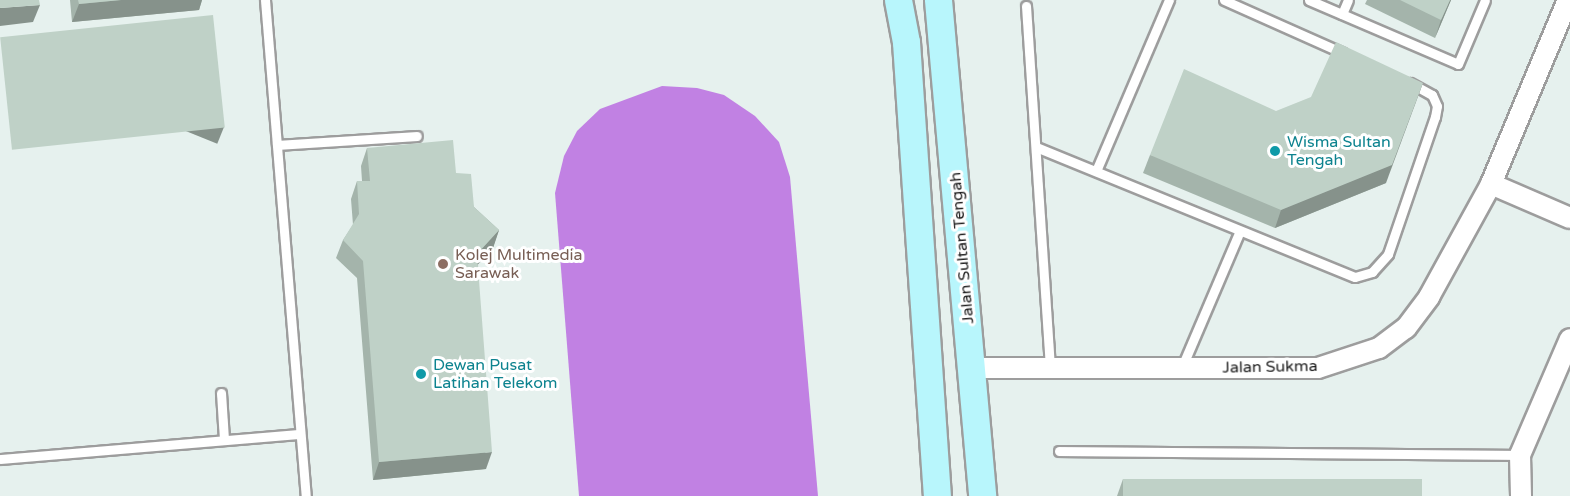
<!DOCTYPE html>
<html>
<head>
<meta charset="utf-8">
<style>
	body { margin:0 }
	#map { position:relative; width:1570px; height:496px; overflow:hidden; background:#e6f1ee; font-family:"Varela Round",sans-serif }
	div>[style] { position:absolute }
	.pitch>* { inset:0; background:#c181e3 }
	.roads { filter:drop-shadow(2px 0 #9d9d9d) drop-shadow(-2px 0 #9d9d9d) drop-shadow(0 2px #9d9d9d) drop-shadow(0 -2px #9d9d9d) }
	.service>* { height:9px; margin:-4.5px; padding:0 4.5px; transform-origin:4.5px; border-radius:4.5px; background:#fff }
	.minor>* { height:20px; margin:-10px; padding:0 10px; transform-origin:10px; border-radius:10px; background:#fff }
	.secondary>* { height:27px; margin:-13.5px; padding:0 13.5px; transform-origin:13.5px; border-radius:13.5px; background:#b8f6fc }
	.wall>* { inset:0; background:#a4b4ab }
	.shaded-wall>* { inset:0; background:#86928b; transform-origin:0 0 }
	.building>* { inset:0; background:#bfd1c7; transform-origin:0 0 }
	.dots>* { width:16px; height:16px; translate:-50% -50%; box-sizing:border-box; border:3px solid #fff; border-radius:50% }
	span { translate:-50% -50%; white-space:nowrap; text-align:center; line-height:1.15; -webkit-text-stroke:6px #fff; paint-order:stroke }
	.culture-label { font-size:16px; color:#0d838f }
	.left { translate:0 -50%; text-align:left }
	.street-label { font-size:16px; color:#202020 }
	.education-label { font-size:16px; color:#785e54 }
</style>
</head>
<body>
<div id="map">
	<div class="pitch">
		<i style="clip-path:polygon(662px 86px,697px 88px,724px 95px,755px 116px,779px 142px,790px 177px,818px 496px,579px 496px,555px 193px,564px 156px,577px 131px,600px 109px)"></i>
	</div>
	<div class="roads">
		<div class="service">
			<i style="left:265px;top:0;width:498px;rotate:85.3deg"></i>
			<i style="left:1224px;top:0;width:130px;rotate:24deg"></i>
			<i style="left:1309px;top:0;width:162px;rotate:23.2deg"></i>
			<i style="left:1458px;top:64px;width:69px;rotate:-67.1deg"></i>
			<i style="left:1026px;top:6px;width:362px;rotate:86.2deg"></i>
			<i style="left:1342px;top:14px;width:15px;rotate:-67deg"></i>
			<i style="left:277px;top:145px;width:140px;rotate:-3.7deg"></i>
			<i style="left:1036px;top:147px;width:344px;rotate:22.2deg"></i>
			<i style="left:1355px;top:277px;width:18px;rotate:-16deg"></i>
			<i style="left:1372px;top:272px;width:24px;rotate:-48deg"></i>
			<i style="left:1388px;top:254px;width:145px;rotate:-71.1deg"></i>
			<i style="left:1435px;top:117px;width:11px;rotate:-80deg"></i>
			<i style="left:1437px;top:106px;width:12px;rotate:-114deg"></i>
			<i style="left:1432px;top:95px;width:25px;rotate:-151deg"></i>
			<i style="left:1096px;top:171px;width:186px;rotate:-66.9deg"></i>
			<i style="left:1181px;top:369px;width:150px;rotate:-66.9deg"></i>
			<i style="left:221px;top:393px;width:47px;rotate:86.3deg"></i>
			<i style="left:1059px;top:451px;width:461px;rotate:0.5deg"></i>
			<i style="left:0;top:459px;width:301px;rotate:-4.8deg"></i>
		</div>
		<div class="minor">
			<i style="left:1491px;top:184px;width:86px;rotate:23.3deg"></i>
			<i style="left:973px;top:368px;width:345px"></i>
			<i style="left:1318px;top:368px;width:64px;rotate:-18.2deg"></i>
			<i style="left:1379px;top:348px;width:34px;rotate:-37deg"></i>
			<i style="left:1406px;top:328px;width:39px;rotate:-53deg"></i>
			<i style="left:1429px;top:297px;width:129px;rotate:-61.2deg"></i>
			<i style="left:1491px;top:184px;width:199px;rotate:-67.3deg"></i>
			<i style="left:1521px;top:496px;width:41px;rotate:-91.4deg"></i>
			<i style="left:1520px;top:455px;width:126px;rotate:-66.7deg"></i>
		</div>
		<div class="secondary">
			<i style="left:898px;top:0;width:43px;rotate:79.2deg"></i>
			<i style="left:906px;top:42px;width:455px;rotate:86.1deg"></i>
			<i style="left:938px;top:0;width:498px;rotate:84.9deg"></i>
		</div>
	</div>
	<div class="wall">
		<i style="clip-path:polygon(70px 0,202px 0,199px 10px,72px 22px)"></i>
		<i style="clip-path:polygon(1367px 0,1451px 0,1435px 38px,1365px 4px)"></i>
		<i style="clip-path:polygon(367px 148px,456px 173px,474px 207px,499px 230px,493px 248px,478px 264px,486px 469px,373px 480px,357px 278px,336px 258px,343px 240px,353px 225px,351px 199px,357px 181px,362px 181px,361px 166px)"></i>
		<i style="clip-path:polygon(1150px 155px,1386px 183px,1275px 228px,1143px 173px)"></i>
		<i style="clip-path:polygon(1123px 479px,1422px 496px,1117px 496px)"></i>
	</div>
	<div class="shaded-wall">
		<i style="clip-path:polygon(121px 0,202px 0,199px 10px,72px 22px,79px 4px)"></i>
		<i style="clip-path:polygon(1450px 0,1451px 0,1435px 38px,1441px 20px)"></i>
		<i style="clip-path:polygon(40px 5px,33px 22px,0 26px,0 8px)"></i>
		<i style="clip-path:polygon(1423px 83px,1386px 183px,1275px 228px,1281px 210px)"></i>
		<i style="left:224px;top:127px;width:18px;height:225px;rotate:112deg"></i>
		<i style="clip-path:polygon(499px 230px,493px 248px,471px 272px,477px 254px)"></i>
		<i style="clip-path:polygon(492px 452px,486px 469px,373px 480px,379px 462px)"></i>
	</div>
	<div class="building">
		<i style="clip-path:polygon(0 0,39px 0,40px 5px,0 8px)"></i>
		<i style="clip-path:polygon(78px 0,121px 0,79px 4px)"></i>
		<i style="clip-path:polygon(1400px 0,1450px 0,1441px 20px)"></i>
		<i style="left:213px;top:15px;width:113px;height:214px;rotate:84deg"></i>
		<i style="clip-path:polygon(1336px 42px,1423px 83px,1392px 165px,1281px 210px,1150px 155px,1184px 69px,1276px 111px,1311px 97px)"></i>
		<i style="clip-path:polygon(453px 140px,456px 173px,471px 174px,474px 207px,499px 230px,477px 254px,492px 452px,379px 462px,363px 261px,343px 240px,359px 214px,357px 181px,370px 181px,367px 148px)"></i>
		<i style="left:1123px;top:479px;width:299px;height:17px"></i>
	</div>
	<div class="dots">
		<i style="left:1275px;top:151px;background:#0f9aa8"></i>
		<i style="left:443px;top:264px;background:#8d6e63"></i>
		<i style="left:421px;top:374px;background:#0f9aa8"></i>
	</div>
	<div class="culture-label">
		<span class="left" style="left:1287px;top:151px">Wisma Sultan<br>Tengah</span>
		<span class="left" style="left:433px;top:374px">Dewan Pusat<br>Latihan Telekom</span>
	</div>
	<div class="street-label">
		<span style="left:962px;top:248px;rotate:-95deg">Jalan Sultan Tengah</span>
		<span style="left:1270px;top:367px;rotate:-1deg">Jalan Sukma</span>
	</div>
	<div class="education-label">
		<span class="left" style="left:455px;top:264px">Kolej Multimedia<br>Sarawak</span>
	</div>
</div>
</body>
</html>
